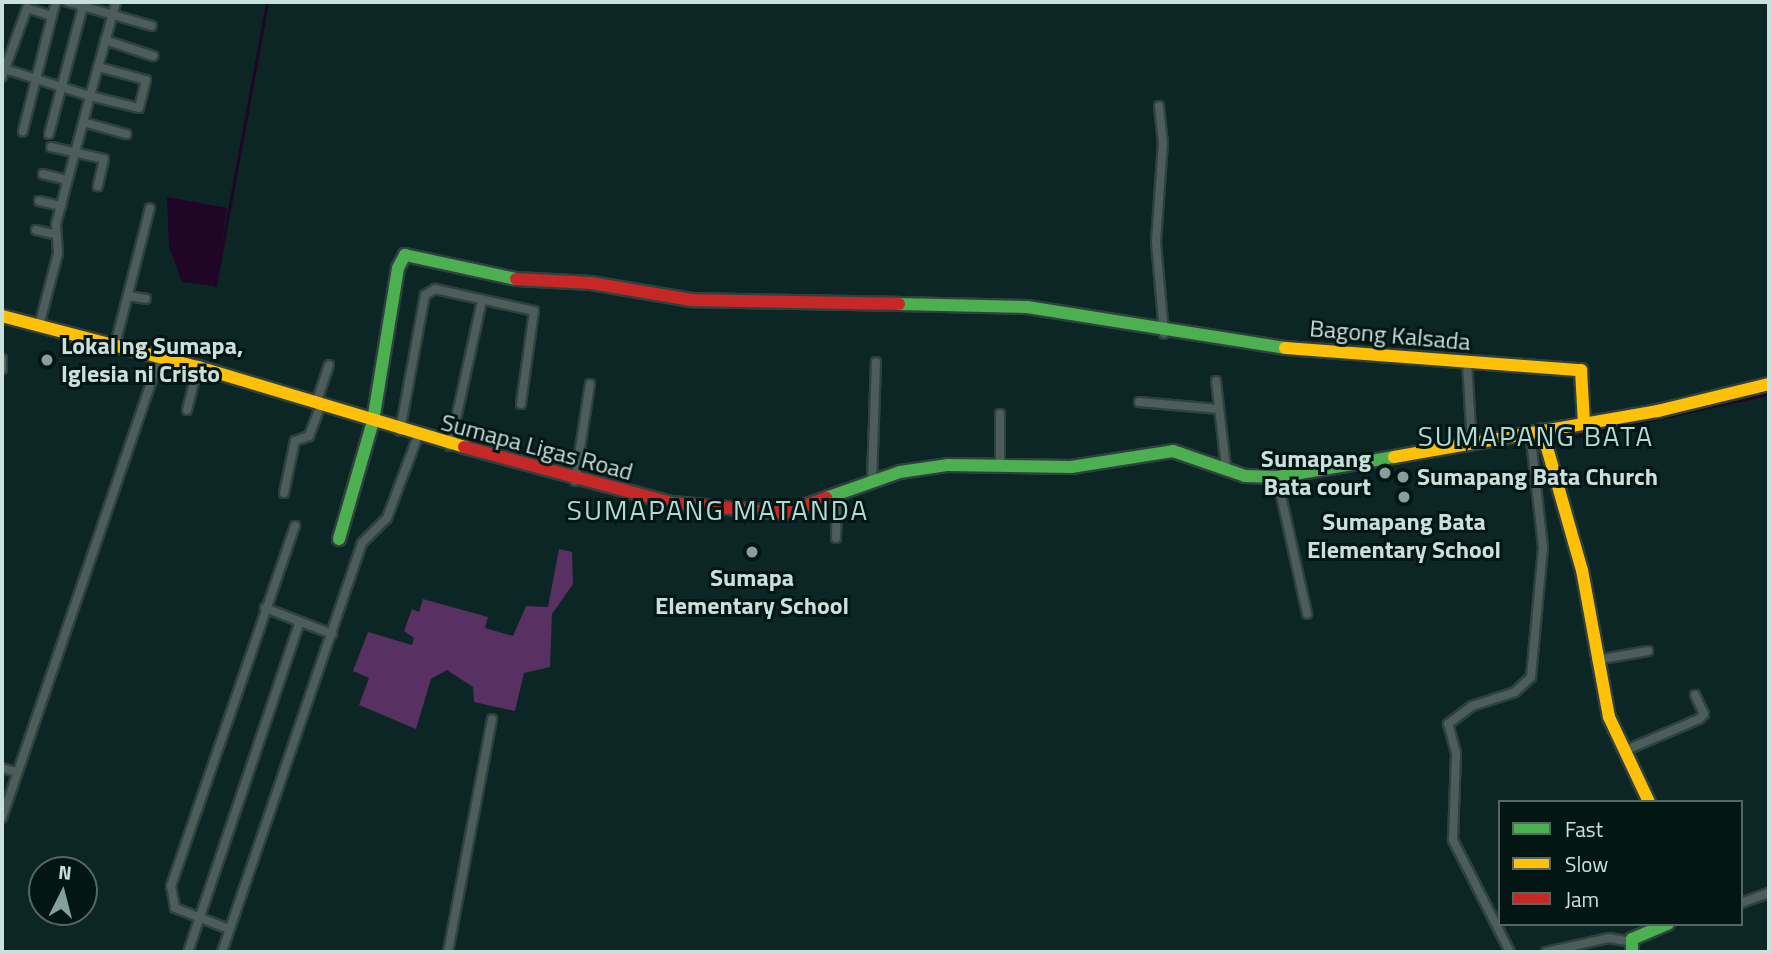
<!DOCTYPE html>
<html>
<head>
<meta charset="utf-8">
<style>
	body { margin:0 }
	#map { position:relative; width:1771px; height:954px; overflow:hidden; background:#0b2624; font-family:"Titillium Web",sans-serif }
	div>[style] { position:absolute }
	.green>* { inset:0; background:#583061 }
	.water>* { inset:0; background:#1f0626 }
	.stream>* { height:2.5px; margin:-1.25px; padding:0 1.25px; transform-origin:1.25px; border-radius:1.25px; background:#1f0626 }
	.roads { filter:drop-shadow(2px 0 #2f413f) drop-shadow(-2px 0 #2f413f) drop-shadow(0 2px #2f413f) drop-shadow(0 -2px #2f413f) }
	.street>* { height:8px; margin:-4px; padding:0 4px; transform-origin:4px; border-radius:4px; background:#4c5d5b }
	.fast>* { height:12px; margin:-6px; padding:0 6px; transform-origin:6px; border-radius:6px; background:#4caf50 }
	.slow>* { height:12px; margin:-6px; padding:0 6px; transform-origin:6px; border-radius:6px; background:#ffc107 }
	.jam>* { height:12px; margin:-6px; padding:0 6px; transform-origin:6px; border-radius:6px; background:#c62828 }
	.dots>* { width:19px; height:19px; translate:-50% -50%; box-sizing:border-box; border:4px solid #041614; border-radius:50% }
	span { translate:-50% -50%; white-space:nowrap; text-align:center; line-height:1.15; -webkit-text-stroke:6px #041614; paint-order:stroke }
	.street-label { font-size:24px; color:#c9e0dc }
	.poi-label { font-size:24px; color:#c9e0dc; font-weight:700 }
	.left { translate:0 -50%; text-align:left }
	.right { translate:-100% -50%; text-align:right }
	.quarter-label { font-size:28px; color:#acdcd5; letter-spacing:2px }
	.frame { position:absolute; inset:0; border:4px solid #c9e0dc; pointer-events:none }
	.legend { position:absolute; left:1498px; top:800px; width:245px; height:126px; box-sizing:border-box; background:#041614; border:2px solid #536764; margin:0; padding:9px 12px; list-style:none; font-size:21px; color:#c9e0dc }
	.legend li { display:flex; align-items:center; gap:14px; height:35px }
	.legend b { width:35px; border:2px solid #536764 }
	.north { position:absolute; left:28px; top:856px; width:70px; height:70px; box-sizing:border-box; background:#041614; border:2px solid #536764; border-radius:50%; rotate:6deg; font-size:19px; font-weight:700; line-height:28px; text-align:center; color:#c9e0dc }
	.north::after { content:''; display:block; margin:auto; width:24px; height:32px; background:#869f9c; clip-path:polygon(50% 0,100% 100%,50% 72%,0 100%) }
</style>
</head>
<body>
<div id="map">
	<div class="green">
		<i style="clip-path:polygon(559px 549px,572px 552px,573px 584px,552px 614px,550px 667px,524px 673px,515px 711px,474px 702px,473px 687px,447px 670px,431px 679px,416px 729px,359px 705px,369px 678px,353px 671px,368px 632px,412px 645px,414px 638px,404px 631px,412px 609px,419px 612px,423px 599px,488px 617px,485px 628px,513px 636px,526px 606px,548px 607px)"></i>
	</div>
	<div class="water">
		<i style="clip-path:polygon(167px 197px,227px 208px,215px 286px,182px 282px,169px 246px)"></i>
	</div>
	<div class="stream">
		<i style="left:215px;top:286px;width:289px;rotate:-79.6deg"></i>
		<i style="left:1550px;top:442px;width:224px;rotate:-12.4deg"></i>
	</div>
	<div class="roads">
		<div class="street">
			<i style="left:68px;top:2px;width:87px;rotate:15.9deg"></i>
			<i style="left:52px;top:16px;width:15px;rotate:-74deg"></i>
			<i style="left:105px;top:40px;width:51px;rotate:18.4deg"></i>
			<i style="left:2px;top:68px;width:92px;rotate:17.7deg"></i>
			<i style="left:90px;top:96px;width:98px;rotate:-74.5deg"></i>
			<i style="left:2px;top:77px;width:73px;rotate:-70.1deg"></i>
			<i style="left:27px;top:8px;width:26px;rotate:18deg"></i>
			<i style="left:52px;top:16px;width:119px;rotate:104.2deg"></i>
			<i style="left:1159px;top:106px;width:36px;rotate:84deg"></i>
			<i style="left:1163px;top:142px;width:100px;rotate:94deg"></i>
			<i style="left:1156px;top:242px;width:92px;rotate:85deg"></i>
			<i style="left:83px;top:122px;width:45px;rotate:15.6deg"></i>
			<i style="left:49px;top:134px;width:132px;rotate:-75.1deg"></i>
			<i style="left:51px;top:147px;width:54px;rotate:12.8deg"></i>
			<i style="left:104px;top:159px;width:28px;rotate:103deg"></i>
			<i style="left:43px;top:174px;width:25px;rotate:14deg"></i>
			<i style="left:39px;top:201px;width:23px;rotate:13deg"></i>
			<i style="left:36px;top:230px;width:18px;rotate:13deg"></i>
			<i style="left:128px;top:296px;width:18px;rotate:9deg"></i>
			<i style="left:39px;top:326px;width:75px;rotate:-75.4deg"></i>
			<i style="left:58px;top:253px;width:29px;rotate:-94deg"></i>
			<i style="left:56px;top:224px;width:132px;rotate:-75.1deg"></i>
			<i style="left:90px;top:96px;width:50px;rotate:13.8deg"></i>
			<i style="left:139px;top:108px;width:29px;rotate:-76deg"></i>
			<i style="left:146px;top:80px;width:50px;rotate:-164.8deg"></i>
			<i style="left:115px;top:345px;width:141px;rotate:-75.7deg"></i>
			<i style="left:2px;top:359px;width:10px;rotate:90deg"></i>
			<i style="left:1467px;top:362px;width:83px;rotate:86.6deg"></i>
			<i style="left:1216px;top:381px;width:88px;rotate:83.4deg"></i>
			<i style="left:1139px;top:402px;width:80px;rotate:5deg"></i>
			<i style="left:316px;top:403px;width:40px;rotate:-71.1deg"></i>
			<i style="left:187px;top:410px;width:44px;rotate:-75.7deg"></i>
			<i style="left:400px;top:431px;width:138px;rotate:-79.6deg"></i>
			<i style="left:425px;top:295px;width:12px;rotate:-31deg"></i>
			<i style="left:435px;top:289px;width:101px;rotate:12.5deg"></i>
			<i style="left:534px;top:311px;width:94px;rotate:98deg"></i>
			<i style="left:450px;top:446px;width:149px;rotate:-77.6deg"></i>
			<i style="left:1000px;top:466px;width:52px;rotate:-90deg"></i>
			<i style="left:1277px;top:477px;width:140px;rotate:77.6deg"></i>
			<i style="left:575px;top:481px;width:98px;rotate:-81.2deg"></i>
			<i style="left:872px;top:481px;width:119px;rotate:-88.1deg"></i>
			<i style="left:284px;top:493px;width:53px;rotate:-78.1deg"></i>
			<i style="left:295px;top:441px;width:15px;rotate:-20deg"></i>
			<i style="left:309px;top:436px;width:34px;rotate:-69deg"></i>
			<i style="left:836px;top:538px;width:43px;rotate:-88.7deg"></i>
			<i style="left:265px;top:608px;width:72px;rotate:21.2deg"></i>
			<i style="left:1596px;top:660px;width:53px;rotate:-9.8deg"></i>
			<i style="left:1624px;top:751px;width:82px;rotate:-23.1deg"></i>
			<i style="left:1699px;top:719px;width:7px;rotate:-45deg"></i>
			<i style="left:1704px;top:714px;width:21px;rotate:-115deg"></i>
			<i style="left:2px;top:768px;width:15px;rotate:16deg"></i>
			<i style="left:2px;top:818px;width:487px;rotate:-71.1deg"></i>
			<i style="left:1741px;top:903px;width:30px;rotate:-20deg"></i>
			<i style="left:229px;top:929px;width:58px;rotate:-158.7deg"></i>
			<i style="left:175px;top:908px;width:22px;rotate:-100deg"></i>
			<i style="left:171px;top:886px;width:381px;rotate:-71deg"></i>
			<i style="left:188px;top:952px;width:348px;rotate:-71.3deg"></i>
			<i style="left:222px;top:952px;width:432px;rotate:-71.1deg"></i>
			<i style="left:362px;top:543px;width:35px;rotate:-45deg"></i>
			<i style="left:387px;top:518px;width:88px;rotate:-69.3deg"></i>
			<i style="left:448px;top:952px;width:237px;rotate:-79.3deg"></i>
			<i style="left:1510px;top:952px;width:126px;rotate:-117deg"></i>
			<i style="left:1453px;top:840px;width:87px;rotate:-88deg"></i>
			<i style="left:1456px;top:753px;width:30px;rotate:-105deg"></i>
			<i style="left:1448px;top:724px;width:30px;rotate:-37deg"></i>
			<i style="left:1472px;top:706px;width:45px;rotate:-18deg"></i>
			<i style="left:1515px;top:692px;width:22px;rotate:-43deg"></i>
			<i style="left:1531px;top:677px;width:131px;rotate:-84.7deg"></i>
			<i style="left:1543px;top:547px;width:116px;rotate:-96.4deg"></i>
			<i style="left:1546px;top:952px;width:65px;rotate:-12.5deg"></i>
			<i style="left:1609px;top:938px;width:23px;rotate:10deg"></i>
		</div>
		<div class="fast">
			<i style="left:899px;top:304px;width:128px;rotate:1.3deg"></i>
			<i style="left:1027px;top:307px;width:261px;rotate:9deg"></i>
			<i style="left:826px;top:498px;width:78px;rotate:-19.4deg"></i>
			<i style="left:900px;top:472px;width:49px;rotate:-8.3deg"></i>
			<i style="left:948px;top:465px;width:123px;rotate:0.9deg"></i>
			<i style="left:1071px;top:467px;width:103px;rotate:-8.9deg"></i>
			<i style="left:1173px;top:451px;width:76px;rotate:19.1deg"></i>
			<i style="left:1245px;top:476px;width:32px;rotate:2deg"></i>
			<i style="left:1277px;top:477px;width:119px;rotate:-9.7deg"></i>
			<i style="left:339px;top:539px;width:123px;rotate:-73.9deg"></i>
			<i style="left:373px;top:421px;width:155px;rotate:-80.7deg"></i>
			<i style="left:398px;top:268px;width:15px;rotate:-62deg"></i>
			<i style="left:405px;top:255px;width:114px;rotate:12.2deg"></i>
			<i style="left:1632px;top:952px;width:13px;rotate:-90deg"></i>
			<i style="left:1632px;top:939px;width:39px;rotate:-23deg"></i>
		</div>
		<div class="slow">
			<i style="left:2px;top:316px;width:203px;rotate:14.6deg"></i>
			<i style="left:198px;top:367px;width:278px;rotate:16.7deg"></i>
			<i style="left:1285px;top:348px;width:297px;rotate:4.3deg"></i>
			<i style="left:1581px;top:370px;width:54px;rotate:86.8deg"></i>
			<i style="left:1542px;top:430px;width:146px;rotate:74.1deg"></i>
			<i style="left:1582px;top:570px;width:149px;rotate:79.6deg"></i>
			<i style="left:1609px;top:717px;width:94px;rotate:64.8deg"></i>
			<i style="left:1394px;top:457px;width:268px;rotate:-9.9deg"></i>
			<i style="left:1658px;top:411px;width:114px;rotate:-13.7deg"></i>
		</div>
		<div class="jam">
			<i style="left:516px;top:279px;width:75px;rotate:3.1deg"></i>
			<i style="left:591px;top:283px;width:102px;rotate:9.6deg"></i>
			<i style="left:692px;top:300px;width:207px;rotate:1.1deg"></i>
			<i style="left:464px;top:447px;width:215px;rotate:15.1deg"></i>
			<i style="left:672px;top:503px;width:112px;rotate:5.1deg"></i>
			<i style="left:784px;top:513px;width:45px;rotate:-19.7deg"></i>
		</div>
	</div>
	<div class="dots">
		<i style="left:47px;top:360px;background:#869f9c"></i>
		<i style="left:1385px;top:473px;background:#869f9c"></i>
		<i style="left:1403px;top:477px;background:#869f9c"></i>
		<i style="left:1404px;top:497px;background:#869f9c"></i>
		<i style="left:752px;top:552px;background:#869f9c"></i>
	</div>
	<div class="street-label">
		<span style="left:1390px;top:335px;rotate:5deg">Bagong Kalsada</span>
		<span style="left:537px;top:447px;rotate:15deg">Sumapa Ligas Road</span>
	</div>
	<div class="poi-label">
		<span class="left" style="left:61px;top:360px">Lokal ng Sumapa,<br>Iglesia ni Cristo</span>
		<span class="right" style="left:1371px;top:473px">Sumapang<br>Bata court</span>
		<span class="left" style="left:1417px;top:477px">Sumapang Bata Church</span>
		<span style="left:1404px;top:536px">Sumapang Bata<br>Elementary School</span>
		<span style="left:752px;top:592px">Sumapa<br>Elementary School</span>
	</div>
	<div class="quarter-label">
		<span style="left:1536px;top:436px">SUMAPANG BATA</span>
		<span style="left:718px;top:510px">SUMAPANG MATANDA</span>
	</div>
	<div class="frame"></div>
	<ul class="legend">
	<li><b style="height:9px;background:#4caf50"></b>Fast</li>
	<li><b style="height:9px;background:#ffc107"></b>Slow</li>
	<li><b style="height:9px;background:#c62828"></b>Jam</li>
	</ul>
	<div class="north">N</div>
</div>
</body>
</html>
